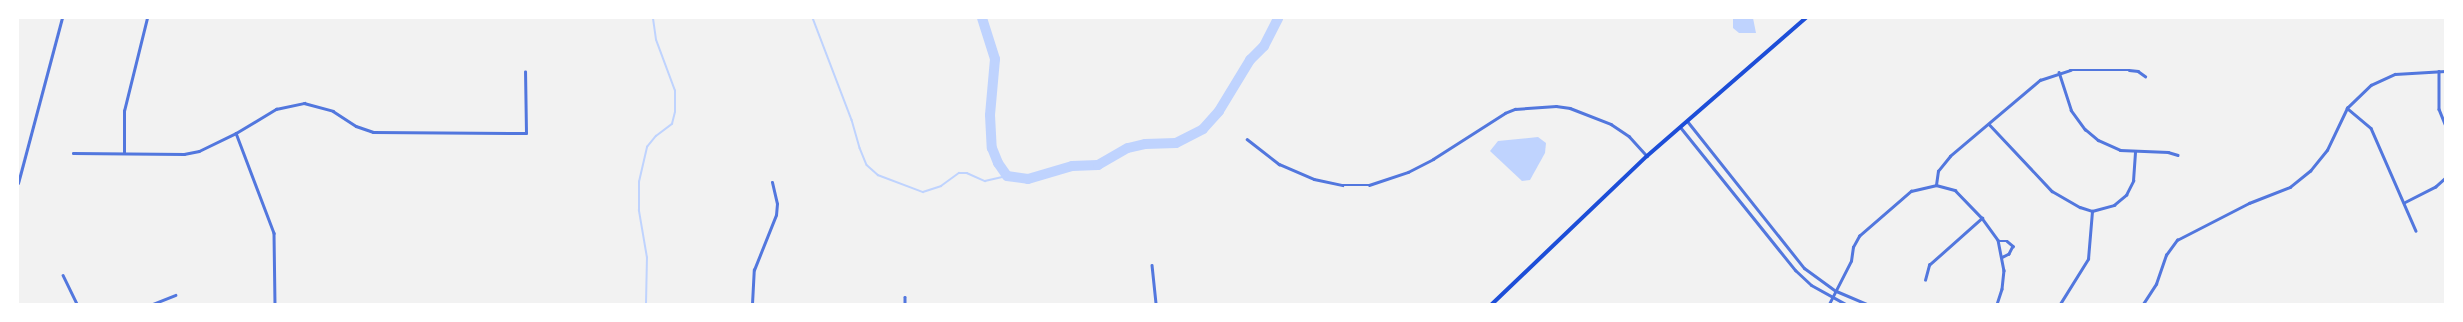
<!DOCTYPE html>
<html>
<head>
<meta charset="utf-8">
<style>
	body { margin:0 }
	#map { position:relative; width:2463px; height:322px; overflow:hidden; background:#f2f2f2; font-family:Ubuntu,sans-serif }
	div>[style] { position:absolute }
	.water>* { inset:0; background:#bfd3fe }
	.stream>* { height:1.5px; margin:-0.75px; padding:0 0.75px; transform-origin:0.75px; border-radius:0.75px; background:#bfd3fe }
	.river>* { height:10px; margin:-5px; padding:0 5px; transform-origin:5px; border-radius:5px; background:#bfd3fe }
	.minor>* { height:2.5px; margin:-1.25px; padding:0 1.25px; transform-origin:1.25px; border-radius:1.25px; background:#5277de }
	.tertiary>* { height:3px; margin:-1.5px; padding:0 1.5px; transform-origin:1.5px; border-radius:1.5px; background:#5277de }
	.primary>* { height:4px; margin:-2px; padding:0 2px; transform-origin:2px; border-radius:2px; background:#1d4ed8 }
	span { translate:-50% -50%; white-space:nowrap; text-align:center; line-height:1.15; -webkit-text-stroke:4px #fff; paint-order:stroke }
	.frame { position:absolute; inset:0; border:19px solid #fff; pointer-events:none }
</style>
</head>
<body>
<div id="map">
	<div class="water">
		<i style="clip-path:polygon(1733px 18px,1753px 18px,1756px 33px,1739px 33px,1733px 28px)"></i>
		<i style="clip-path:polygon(1538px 137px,1546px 143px,1545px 153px,1530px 180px,1522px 181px,1490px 151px,1498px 141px)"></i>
	</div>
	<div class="stream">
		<i style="left:813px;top:18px;width:109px;rotate:69.1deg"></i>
		<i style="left:852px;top:120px;width:29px;rotate:74deg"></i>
		<i style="left:860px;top:148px;width:18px;rotate:68deg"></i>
		<i style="left:867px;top:165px;width:15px;rotate:42deg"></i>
		<i style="left:878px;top:175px;width:48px;rotate:20.7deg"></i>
		<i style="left:923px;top:192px;width:19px;rotate:-18deg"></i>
		<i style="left:941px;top:186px;width:22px;rotate:-36deg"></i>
		<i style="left:959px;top:173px;width:8px"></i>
		<i style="left:967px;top:173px;width:20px;rotate:24deg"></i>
		<i style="left:985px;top:181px;width:23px;rotate:-13deg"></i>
		<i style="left:646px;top:304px;width:46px;rotate:-88.8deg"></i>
		<i style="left:647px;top:258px;width:48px;rotate:-99.7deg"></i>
		<i style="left:639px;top:211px;width:29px;rotate:-90deg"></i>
		<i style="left:639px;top:182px;width:36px;rotate:-77deg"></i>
		<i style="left:647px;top:147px;width:14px;rotate:-51deg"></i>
		<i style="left:656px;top:136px;width:20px;rotate:-37deg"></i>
		<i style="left:672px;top:124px;width:12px;rotate:-76deg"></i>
		<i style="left:675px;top:112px;width:21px;rotate:-90deg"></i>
		<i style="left:675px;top:91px;width:54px;rotate:-110.4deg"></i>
		<i style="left:656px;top:40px;width:22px;rotate:-98deg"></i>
	</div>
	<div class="river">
		<i style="left:982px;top:18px;width:43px;rotate:72.4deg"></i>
		<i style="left:995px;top:59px;width:56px;rotate:95.1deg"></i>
		<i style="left:990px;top:115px;width:33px;rotate:87deg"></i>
		<i style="left:992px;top:148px;width:16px;rotate:68deg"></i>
		<i style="left:998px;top:163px;width:16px;rotate:55deg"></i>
		<i style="left:1007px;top:176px;width:21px;rotate:8deg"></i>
		<i style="left:1028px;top:179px;width:46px;rotate:-16.5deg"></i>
		<i style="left:1072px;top:166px;width:26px;rotate:-2deg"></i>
		<i style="left:1098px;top:165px;width:34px;rotate:-30deg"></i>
		<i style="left:1128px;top:148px;width:17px;rotate:-13deg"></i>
		<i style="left:1145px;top:144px;width:31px;rotate:-2deg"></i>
		<i style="left:1176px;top:143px;width:30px;rotate:-27deg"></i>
		<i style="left:1203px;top:129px;width:24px;rotate:-48deg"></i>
		<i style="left:1219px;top:111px;width:60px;rotate:-58.7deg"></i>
		<i style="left:1250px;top:60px;width:20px;rotate:-45deg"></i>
		<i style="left:1264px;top:46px;width:31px;rotate:-63deg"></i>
	</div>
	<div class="minor">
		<i style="left:2439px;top:71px;width:38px;rotate:90deg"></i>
		<i style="left:2439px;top:109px;width:16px;rotate:68deg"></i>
		<i style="left:2059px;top:72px;width:40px;rotate:72deg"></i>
		<i style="left:2071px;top:110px;width:24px;rotate:54deg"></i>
		<i style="left:2085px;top:129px;width:17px;rotate:40deg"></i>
		<i style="left:2098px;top:140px;width:24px;rotate:24deg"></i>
		<i style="left:2120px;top:150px;width:48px;rotate:2.4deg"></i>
		<i style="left:2168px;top:152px;width:10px;rotate:17deg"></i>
		<i style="left:2347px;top:108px;width:31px;rotate:40deg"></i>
		<i style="left:2371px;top:128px;width:112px;rotate:66.4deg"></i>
		<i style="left:1989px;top:124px;width:92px;rotate:46.8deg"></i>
		<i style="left:2052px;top:191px;width:32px;rotate:30deg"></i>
		<i style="left:2080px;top:207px;width:13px;rotate:18deg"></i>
		<i style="left:2092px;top:211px;width:23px;rotate:-15deg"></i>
		<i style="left:2114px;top:205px;width:16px;rotate:-40deg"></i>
		<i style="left:2126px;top:195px;width:16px;rotate:-63deg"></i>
		<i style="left:2133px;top:181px;width:29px;rotate:-86deg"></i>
		<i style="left:236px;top:133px;width:107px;rotate:69.2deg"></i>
		<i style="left:274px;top:233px;width:71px;rotate:89.2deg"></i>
		<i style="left:1247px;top:139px;width:41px;rotate:38deg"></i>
		<i style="left:1279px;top:164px;width:38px;rotate:23deg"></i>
		<i style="left:1314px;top:179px;width:29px;rotate:12deg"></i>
		<i style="left:1342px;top:185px;width:27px"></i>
		<i style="left:1369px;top:185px;width:41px;rotate:-18.4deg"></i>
		<i style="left:1408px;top:172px;width:28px;rotate:-27deg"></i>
		<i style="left:1433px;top:159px;width:85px;rotate:-32.6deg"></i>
		<i style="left:1505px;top:113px;width:11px;rotate:-22deg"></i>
		<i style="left:1515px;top:109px;width:41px;rotate:-4.2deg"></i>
		<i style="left:1556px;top:106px;width:14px;rotate:8deg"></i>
		<i style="left:1570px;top:108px;width:44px;rotate:21.3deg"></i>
		<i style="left:1611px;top:124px;width:22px;rotate:34deg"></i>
		<i style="left:1629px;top:136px;width:27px;rotate:48deg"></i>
		<i style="left:73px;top:153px;width:111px;rotate:0.5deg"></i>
		<i style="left:184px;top:154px;width:15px;rotate:-11deg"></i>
		<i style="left:199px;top:151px;width:41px;rotate:-25.9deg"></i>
		<i style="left:236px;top:133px;width:47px;rotate:-31deg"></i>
		<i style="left:276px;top:109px;width:29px;rotate:-12deg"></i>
		<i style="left:304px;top:103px;width:30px;rotate:15deg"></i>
		<i style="left:333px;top:111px;width:27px;rotate:33deg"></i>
		<i style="left:356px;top:126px;width:18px;rotate:19deg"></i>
		<i style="left:373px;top:132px;width:153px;rotate:0.4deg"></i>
		<i style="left:526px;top:133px;width:61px;rotate:-90.9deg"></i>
		<i style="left:124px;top:153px;width:42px;rotate:-90deg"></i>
		<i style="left:124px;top:111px;width:96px;rotate:-76.1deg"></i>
		<i style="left:1936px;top:185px;width:14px;rotate:-82deg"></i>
		<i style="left:1938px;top:171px;width:19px;rotate:-51deg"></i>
		<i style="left:1950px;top:156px;width:118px;rotate:-40.2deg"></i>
		<i style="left:2040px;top:80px;width:32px;rotate:-18deg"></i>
		<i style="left:2070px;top:70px;width:59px"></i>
		<i style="left:2129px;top:70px;width:9px;rotate:6deg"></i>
		<i style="left:2138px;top:71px;width:9px;rotate:36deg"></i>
		<i style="left:2405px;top:202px;width:34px;rotate:-27deg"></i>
		<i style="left:2435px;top:187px;width:13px;rotate:-42deg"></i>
		<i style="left:1998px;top:241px;width:9px"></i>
		<i style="left:2007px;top:241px;width:8px;rotate:40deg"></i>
		<i style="left:2013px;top:246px;width:9px;rotate:117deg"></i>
		<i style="left:2009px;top:254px;width:7px;rotate:153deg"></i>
		<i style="left:1152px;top:265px;width:39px;rotate:84deg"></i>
		<i style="left:63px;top:275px;width:32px;rotate:64deg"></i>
		<i style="left:1925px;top:280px;width:16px;rotate:-75deg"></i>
		<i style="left:1929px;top:265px;width:71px;rotate:-41.6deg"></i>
		<i style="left:905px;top:297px;width:7px;rotate:90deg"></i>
		<i style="left:153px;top:304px;width:24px;rotate:-22deg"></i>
		<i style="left:752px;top:304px;width:34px;rotate:-87deg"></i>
		<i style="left:754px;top:270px;width:59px;rotate:-68.2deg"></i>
		<i style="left:776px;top:215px;width:11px;rotate:-85deg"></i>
		<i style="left:777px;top:204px;width:22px;rotate:-103deg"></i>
		<i style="left:1829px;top:304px;width:48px;rotate:-62.9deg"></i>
		<i style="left:1851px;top:261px;width:14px;rotate:-82deg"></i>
		<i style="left:1853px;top:247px;width:13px;rotate:-61deg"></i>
		<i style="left:1859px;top:236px;width:69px;rotate:-40.9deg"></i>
		<i style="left:1911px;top:191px;width:26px;rotate:-13deg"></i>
		<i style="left:1936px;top:185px;width:20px;rotate:15deg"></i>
		<i style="left:1955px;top:190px;width:39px;rotate:46deg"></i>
		<i style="left:1982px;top:218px;width:27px;rotate:54deg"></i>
		<i style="left:1998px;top:240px;width:31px;rotate:79deg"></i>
		<i style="left:2004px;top:270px;width:19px;rotate:96deg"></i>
		<i style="left:2002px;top:289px;width:16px;rotate:108deg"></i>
		<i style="left:2060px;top:304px;width:53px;rotate:-58.1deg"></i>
		<i style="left:2088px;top:259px;width:48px;rotate:-85.2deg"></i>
		<i style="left:2143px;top:304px;width:24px;rotate:-57deg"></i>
		<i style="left:2156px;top:284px;width:31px;rotate:-71deg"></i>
		<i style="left:2166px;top:255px;width:19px;rotate:-54deg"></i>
		<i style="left:2177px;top:240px;width:81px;rotate:-27.2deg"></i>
		<i style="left:2249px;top:203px;width:44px;rotate:-21.3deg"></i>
		<i style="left:2290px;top:187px;width:26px;rotate:-39deg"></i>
		<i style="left:2310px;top:171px;width:27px;rotate:-51deg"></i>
		<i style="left:2327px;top:150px;width:47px;rotate:-64.5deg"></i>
		<i style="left:2347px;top:108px;width:33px;rotate:-44deg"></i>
		<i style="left:2371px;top:85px;width:26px;rotate:-25deg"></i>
		<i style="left:2395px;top:74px;width:50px;rotate:-3.4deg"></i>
	</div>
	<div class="tertiary">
		<i style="left:1687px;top:121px;width:188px;rotate:51.5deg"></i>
		<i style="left:1804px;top:268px;width:39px;rotate:36deg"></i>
		<i style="left:1836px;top:291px;width:33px;rotate:23deg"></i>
		<i style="left:1680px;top:127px;width:184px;rotate:51.2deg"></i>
		<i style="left:1795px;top:270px;width:22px;rotate:43deg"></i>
		<i style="left:1811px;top:285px;width:39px;rotate:29deg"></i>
		<i style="left:18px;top:183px;width:171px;rotate:-75.1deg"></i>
	</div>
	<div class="primary">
		<i style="left:1492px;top:304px;width:214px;rotate:-43.7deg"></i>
		<i style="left:1647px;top:156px;width:211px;rotate:-41deg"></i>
	</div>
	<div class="frame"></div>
</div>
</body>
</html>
